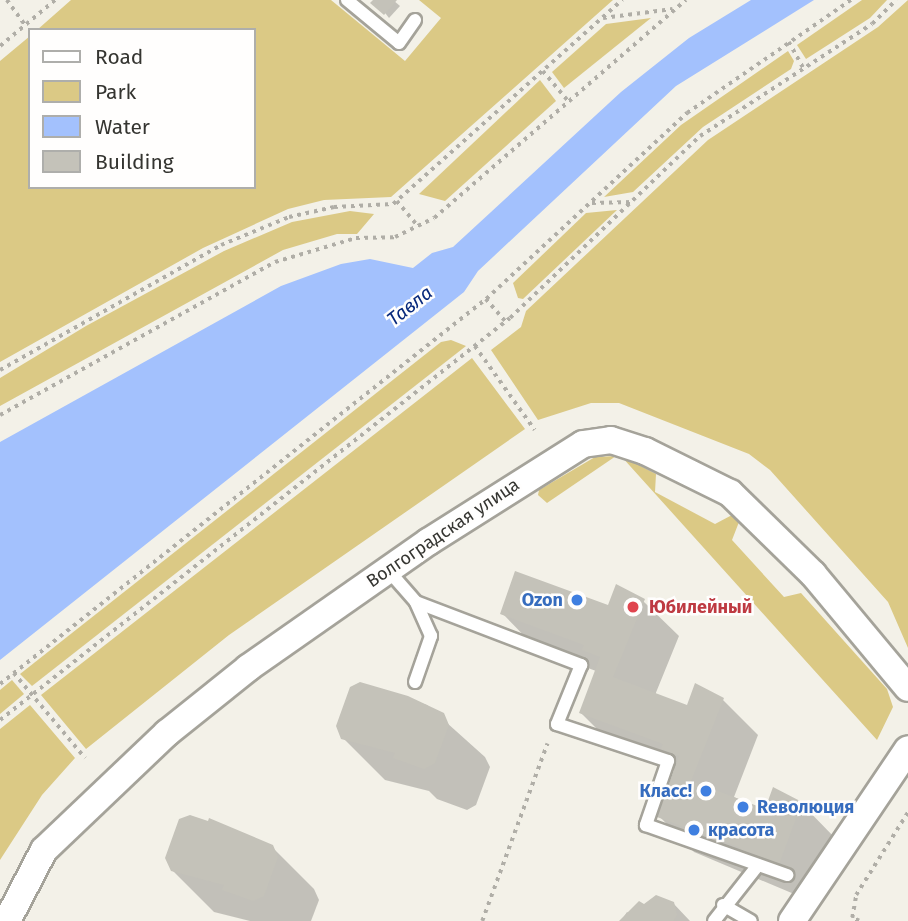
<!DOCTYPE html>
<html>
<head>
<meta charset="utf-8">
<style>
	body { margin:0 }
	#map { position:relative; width:908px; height:921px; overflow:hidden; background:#f3f1e8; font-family:"Fira Sans",sans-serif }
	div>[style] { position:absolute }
	.green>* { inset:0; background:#dbc985 }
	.water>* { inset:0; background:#a3c1fd }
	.shadow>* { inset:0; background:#0003 }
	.building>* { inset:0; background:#c4c2b9 }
	.path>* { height:3.5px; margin-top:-1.75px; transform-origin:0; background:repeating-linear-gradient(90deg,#b0aea7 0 3.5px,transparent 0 8.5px) }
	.roads { filter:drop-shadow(2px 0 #a5a39a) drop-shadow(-2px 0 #a5a39a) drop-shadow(0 2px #a5a39a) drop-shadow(0 -2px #a5a39a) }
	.service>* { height:12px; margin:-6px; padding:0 6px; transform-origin:6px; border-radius:6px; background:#fff }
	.minor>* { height:26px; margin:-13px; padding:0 13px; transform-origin:13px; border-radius:13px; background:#fff }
	.dots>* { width:19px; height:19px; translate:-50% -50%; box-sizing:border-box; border:4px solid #fffefd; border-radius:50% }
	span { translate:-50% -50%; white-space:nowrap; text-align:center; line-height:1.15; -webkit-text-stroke:5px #fffefd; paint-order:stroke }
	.street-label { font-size:18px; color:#353531 }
	.shop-label { font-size:18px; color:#366cbe; font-weight:700 }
	.right { translate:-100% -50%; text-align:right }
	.left { translate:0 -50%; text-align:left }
	.health-label { font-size:18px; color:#be3a42; font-weight:700 }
	.water-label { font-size:19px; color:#08297c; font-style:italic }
	.legend { position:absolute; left:28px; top:28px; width:228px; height:161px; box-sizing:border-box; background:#fffefd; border:2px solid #aeaeab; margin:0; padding:9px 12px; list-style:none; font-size:21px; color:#353531 }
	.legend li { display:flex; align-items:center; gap:14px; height:35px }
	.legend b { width:35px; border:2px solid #aeaeab }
</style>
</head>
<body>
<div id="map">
	<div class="green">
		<i style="clip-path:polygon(71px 0,331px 0,405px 61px,441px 18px,419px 0,613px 0,391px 197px,324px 200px,288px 209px,203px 248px,0 362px,0 61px,30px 36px,30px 187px,254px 187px,254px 30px,37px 30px)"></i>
		<i style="clip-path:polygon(862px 0,887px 0,870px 18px,806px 59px,797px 45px)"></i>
		<i style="clip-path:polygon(908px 0,908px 648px,888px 602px,770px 470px,749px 454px,619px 403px,591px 403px,538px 420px,491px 350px,521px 327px,526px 311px,708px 140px,878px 27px)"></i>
		<i style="clip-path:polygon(651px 18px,564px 88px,552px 72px,606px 24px)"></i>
		<i style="clip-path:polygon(788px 51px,794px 61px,791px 69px,703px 127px,633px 192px,604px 197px,681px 125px)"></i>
		<i style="clip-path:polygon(540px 80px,556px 101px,445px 201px,419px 194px)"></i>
		<i style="clip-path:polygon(617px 210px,523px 299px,518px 298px,513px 283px,586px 213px)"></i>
		<i style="clip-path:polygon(350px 211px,374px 214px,357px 234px,337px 234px,283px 250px,0 406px,0 378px,86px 326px,224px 251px,292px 222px)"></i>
		<i style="clip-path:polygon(451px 340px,466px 346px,32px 686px,20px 674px,441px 342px)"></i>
		<i style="clip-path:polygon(472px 358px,525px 429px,229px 635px,86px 749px,41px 695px)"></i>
		<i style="clip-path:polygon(616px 456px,547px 503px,538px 495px,539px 490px,595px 457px)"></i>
		<i style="clip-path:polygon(621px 456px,656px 474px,655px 492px,715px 524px,732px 515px,739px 522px,732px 540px,784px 597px,801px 593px,887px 689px,893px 707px,877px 740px)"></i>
		<i style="clip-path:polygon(12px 680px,24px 694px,0 714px,0 690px)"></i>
		<i style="clip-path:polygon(30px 705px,75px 758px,42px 795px,0 860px,0 729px)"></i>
	</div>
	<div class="water">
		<i style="clip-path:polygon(751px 0,814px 0,676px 86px,478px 271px,464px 292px,0 660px,0 442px,281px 286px,341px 264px,370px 259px,413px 268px,432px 253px,453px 247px,621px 92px,689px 38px)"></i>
	</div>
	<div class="shadow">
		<i style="clip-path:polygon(375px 0,393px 0,400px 6px,389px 18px)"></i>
		<i style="clip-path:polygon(643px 601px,679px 636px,655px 695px,688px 707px,723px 700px,758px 735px,734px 797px,766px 811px,801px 803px,836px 839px,813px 902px,694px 852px,659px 816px,676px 770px,616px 748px,581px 713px,596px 671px,537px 649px,502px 613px,609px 608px)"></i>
		<i style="clip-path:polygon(360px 684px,427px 705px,485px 757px,490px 767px,476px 805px,467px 810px,437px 799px,429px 791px,385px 780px,343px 738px)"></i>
		<i style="clip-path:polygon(272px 847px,314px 889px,319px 900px,311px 921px,250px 921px,214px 912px,172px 870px)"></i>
		<i style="clip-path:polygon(673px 903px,690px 921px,621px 921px,627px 912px,632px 915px,644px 906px)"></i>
	</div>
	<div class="building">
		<i style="clip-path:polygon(373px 0,397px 0,384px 15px,370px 3px)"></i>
		<i style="clip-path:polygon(515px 571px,608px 605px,616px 584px,645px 599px,613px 677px,687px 705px,695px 683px,724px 698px,691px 781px,765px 809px,773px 787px,802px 802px,778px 867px,739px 853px,741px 848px,657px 817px,679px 756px,661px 749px,663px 744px,579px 713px,600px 657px,582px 650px,584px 645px,500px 614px)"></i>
		<i style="clip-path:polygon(360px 682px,408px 696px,444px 713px,449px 725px,435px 763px,424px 769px,393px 758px,395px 753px,341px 739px,336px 726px,350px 687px)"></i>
		<i style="clip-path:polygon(190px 815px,208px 821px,209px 818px,273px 845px,278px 857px,264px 896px,253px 901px,222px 890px,224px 885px,171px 871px,165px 858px,179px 819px)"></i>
		<i style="clip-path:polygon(656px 895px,674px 902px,677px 915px,673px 921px,619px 921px,639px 901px,644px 904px)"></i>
	</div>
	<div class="path">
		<i style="left:7px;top:0;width:31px;rotate:54deg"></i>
		<i style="left:603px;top:18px;width:70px;rotate:-7.4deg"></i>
		<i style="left:789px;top:42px;width:29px;rotate:61deg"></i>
		<i style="left:0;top:46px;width:72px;rotate:-39.9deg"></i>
		<i style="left:543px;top:71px;width:40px;rotate:50deg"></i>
		<i style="left:397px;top:201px;width:33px;rotate:50deg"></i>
		<i style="left:592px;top:203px;width:40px;rotate:-1.4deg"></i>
		<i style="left:486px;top:299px;width:29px;rotate:49deg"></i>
		<i style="left:475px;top:346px;width:103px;rotate:54.5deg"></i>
		<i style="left:0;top:370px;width:254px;rotate:-29.5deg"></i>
		<i style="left:221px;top:245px;width:74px;rotate:-22.4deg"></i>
		<i style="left:289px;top:217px;width:46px;rotate:-12.5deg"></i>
		<i style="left:334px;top:207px;width:59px;rotate:-2.9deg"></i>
		<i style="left:393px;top:204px;width:307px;rotate:-41.7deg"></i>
		<i style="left:0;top:415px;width:315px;rotate:-29.1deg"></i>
		<i style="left:275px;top:262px;width:84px;rotate:-16.5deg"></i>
		<i style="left:356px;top:238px;width:39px;rotate:-1deg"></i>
		<i style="left:395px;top:237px;width:43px;rotate:-26deg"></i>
		<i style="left:434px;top:218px;width:333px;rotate:-40.9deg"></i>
		<i style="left:14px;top:673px;width:111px;rotate:50.1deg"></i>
		<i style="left:0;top:684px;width:620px;rotate:-38.39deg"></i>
		<i style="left:486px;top:299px;width:274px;rotate:-42.8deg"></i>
		<i style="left:687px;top:113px;width:199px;rotate:-34.6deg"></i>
		<i style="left:0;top:720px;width:649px;rotate:-38.25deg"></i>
		<i style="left:510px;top:318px;width:263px;rotate:-43.8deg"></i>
		<i style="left:700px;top:136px;width:205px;rotate:-33.1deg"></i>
		<i style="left:872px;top:24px;width:34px;rotate:-45deg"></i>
		<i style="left:482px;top:921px;width:189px;rotate:-69.8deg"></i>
		<i style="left:859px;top:921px;width:8px;rotate:-157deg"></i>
		<i style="left:852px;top:918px;width:23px;rotate:-80deg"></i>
		<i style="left:856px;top:895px;width:98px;rotate:-57.9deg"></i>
	</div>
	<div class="roads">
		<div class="service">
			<i style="left:347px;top:0;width:67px;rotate:39.6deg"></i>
			<i style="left:399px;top:43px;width:28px;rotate:-55deg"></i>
			<i style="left:388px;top:570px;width:43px;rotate:48.8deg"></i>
			<i style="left:416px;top:602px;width:177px;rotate:20.9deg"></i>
			<i style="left:581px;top:665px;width:64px;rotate:112.1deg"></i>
			<i style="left:557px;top:724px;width:117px;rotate:18.4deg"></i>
			<i style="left:668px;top:761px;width:68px;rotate:109deg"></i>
			<i style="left:646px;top:825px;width:150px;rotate:19.5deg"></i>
			<i style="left:415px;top:682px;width:49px;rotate:-70.8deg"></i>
			<i style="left:431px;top:636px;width:37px;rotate:-114deg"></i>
			<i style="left:723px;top:905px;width:32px;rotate:30deg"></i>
			<i style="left:714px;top:921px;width:71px;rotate:-51.8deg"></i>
		</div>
		<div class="minor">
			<i style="left:7px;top:921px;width:80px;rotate:-62.5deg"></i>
			<i style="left:44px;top:850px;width:170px;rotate:-43.6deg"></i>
			<i style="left:167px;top:733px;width:104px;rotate:-38.7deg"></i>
			<i style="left:248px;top:668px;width:220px;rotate:-35deg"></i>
			<i style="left:428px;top:542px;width:183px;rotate:-32.3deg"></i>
			<i style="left:583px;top:444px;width:28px;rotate:-8deg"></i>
			<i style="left:611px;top:440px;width:36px;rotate:18deg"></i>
			<i style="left:645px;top:451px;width:95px;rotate:26.3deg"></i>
			<i style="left:730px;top:493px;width:116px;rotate:44.3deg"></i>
			<i style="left:813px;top:574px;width:148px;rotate:50.2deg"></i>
			<i style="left:792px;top:921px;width:207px;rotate:-56deg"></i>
		</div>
	</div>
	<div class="dots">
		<i style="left:577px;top:600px;background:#3f7fe0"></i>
		<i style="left:633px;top:607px;background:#e0444e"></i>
		<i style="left:706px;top:791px;background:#3f7fe0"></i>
		<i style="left:743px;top:807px;background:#3f7fe0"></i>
		<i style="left:694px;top:830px;background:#3f7fe0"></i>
	</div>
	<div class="street-label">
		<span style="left:443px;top:533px;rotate:-34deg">Волгоградская улица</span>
	</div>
	<div class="shop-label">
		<span class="right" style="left:563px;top:600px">Ozon</span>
		<span class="right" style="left:692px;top:791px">Класс!</span>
		<span class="left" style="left:757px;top:807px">Rеволюция</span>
		<span class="left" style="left:708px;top:830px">красота</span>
	</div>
	<div class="health-label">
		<span class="left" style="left:649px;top:607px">Юбилейный</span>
	</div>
	<div class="water-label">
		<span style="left:410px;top:306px;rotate:-38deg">Тавла</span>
	</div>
	<ul class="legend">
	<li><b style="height:9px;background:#fff"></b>Road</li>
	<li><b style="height:19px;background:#dbc985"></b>Park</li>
	<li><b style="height:19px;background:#a3c1fd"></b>Water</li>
	<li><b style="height:19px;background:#c4c2b9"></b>Building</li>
	</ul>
</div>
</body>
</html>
